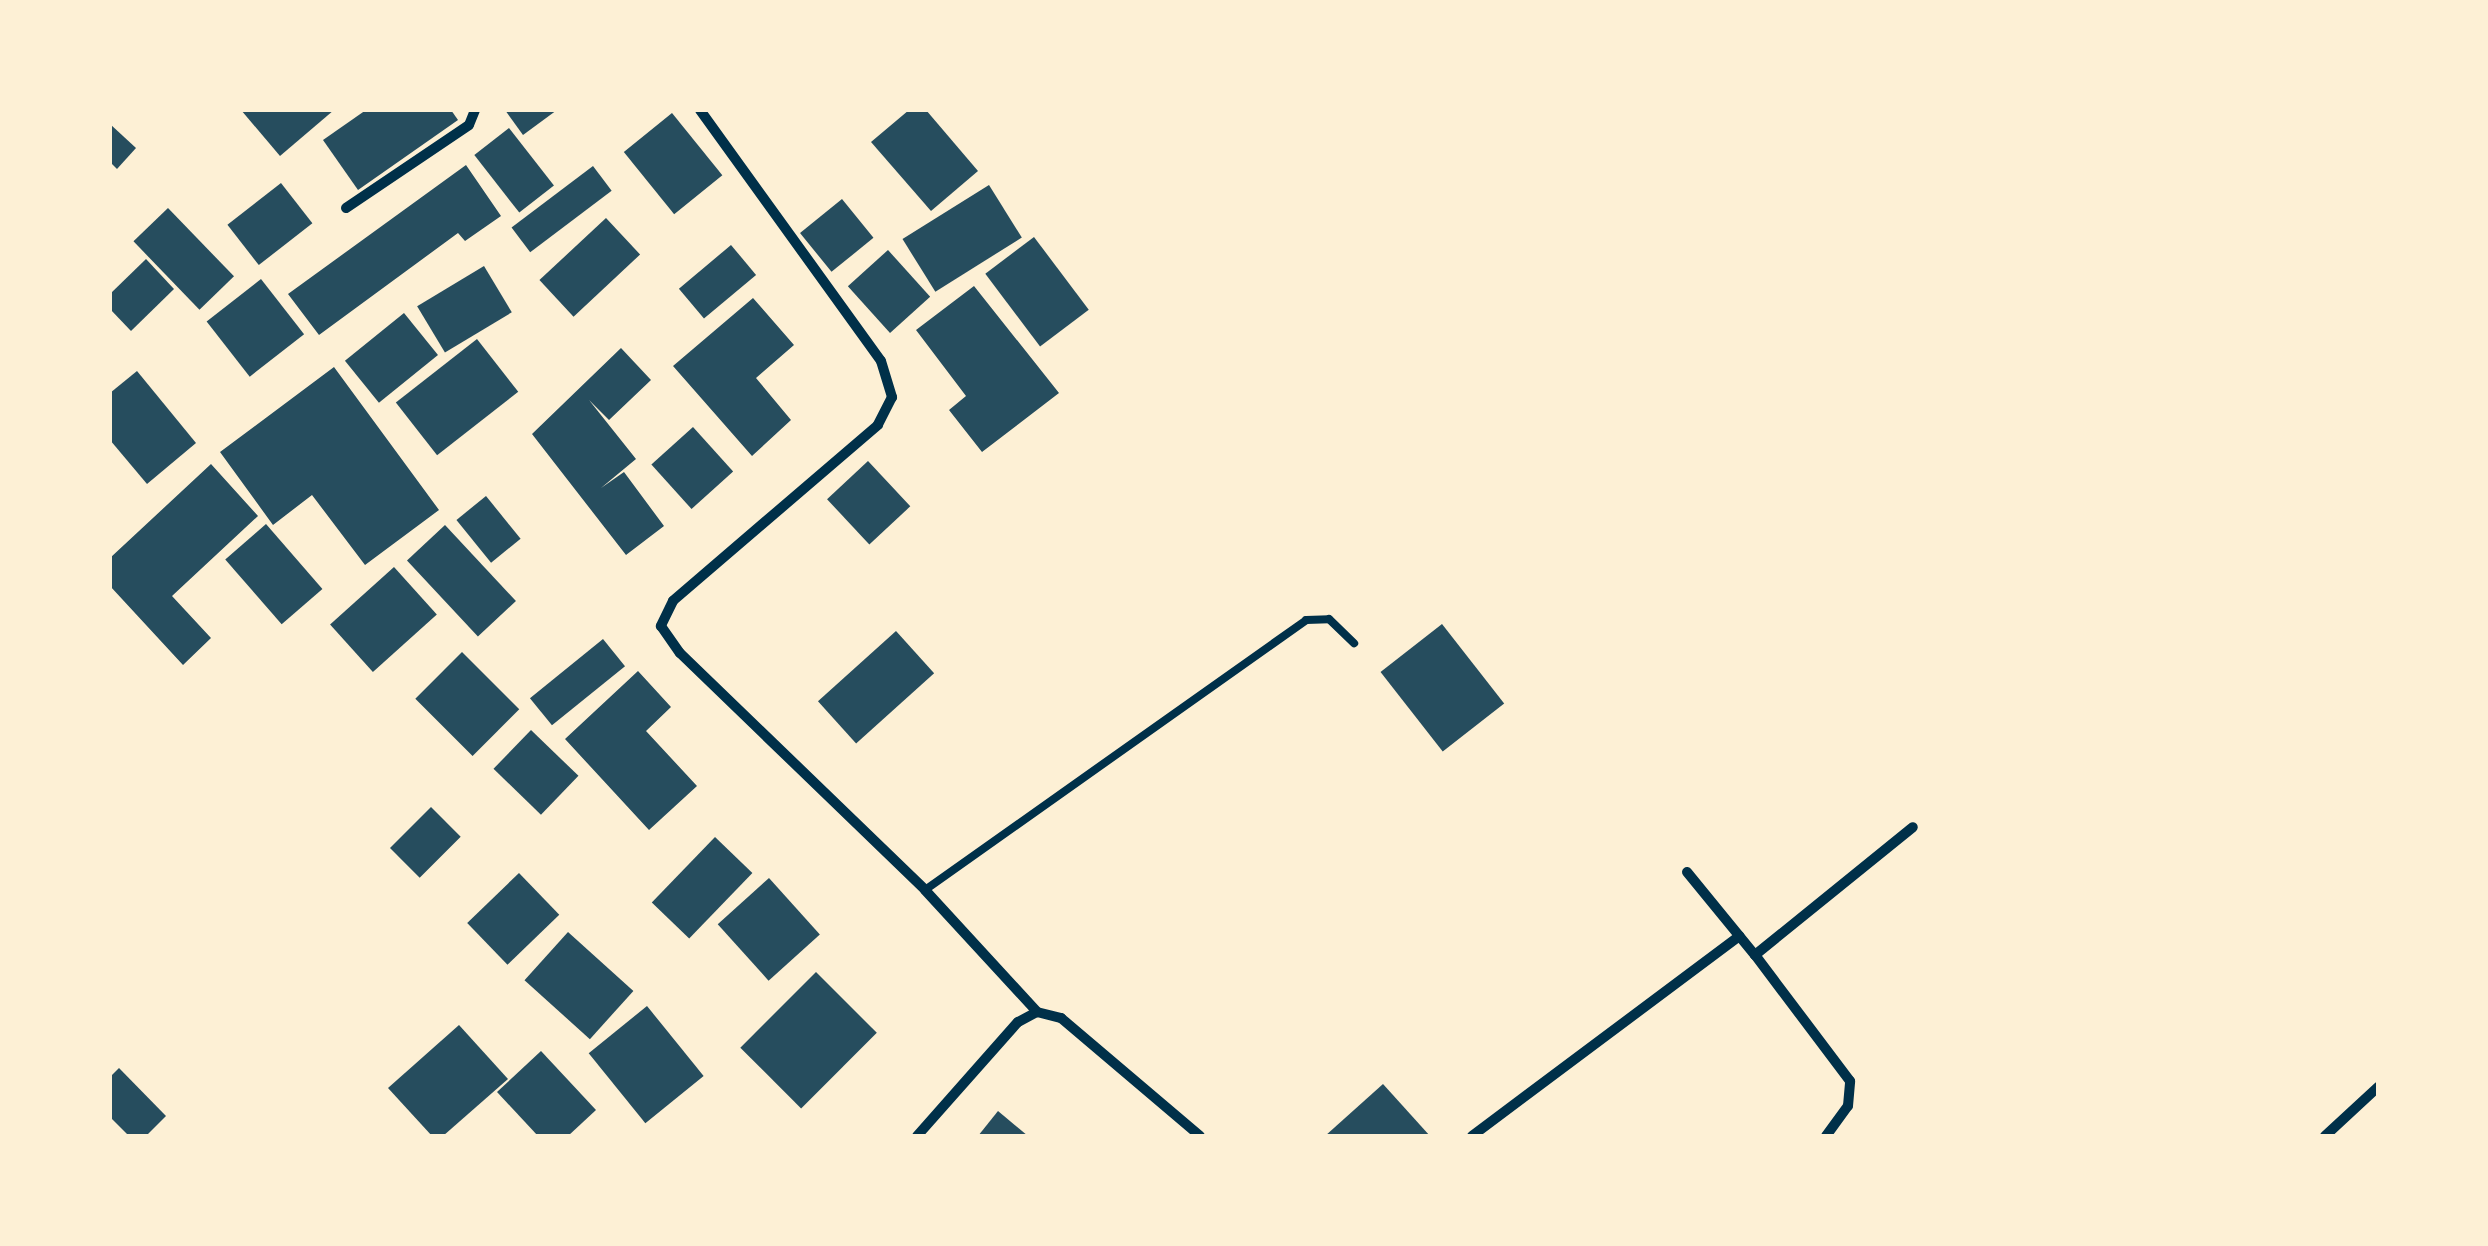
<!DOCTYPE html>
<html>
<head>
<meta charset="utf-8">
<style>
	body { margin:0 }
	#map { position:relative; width:2488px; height:1246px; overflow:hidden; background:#fdf0d5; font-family:Cabin,sans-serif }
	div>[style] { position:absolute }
	.building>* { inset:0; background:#264d5e; transform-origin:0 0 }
	.service>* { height:8px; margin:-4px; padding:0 4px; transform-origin:4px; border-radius:4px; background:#003049 }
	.minor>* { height:10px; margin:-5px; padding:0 5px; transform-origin:5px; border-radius:5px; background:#003049 }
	span { translate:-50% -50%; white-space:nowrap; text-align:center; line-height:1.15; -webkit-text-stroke:10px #fdf0d5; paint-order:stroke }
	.frame { position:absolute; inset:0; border:112px solid #fdf0d5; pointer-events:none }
</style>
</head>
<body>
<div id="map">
	<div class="building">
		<i style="clip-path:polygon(241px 110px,334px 110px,280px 156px)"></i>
		<i style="clip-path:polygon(366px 110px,451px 110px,458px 120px,358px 190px,323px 140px)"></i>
		<i style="clip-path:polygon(505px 110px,557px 110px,523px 135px)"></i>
		<i style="clip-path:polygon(909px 110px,926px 110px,978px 171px,931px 211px,871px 142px)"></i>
		<i style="left:672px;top:113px;width:80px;height:62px;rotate:51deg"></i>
		<i style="clip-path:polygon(110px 124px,136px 148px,117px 169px,110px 162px)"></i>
		<i style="left:509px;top:128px;width:73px;height:44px;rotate:52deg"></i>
		<i style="clip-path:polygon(466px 165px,501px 216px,465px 241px,458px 233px,319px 335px,288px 294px)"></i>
		<i style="left:593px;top:166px;width:31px;height:102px;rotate:53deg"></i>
		<i style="left:281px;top:183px;width:51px;height:68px;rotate:52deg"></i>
		<i style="left:989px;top:185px;width:62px;height:102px;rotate:58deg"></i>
		<i style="left:842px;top:199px;width:50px;height:54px;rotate:51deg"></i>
		<i style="left:168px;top:208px;width:95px;height:48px;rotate:46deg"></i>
		<i style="left:606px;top:218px;width:50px;height:91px;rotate:47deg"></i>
		<i style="left:1034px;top:237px;width:91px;height:61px;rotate:53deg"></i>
		<i style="left:731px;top:245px;width:39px;height:68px;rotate:50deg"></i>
		<i style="left:888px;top:250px;width:63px;height:54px;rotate:48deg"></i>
		<i style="clip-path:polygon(146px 259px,174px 289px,131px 331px,110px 309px,110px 294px)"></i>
		<i style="left:484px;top:266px;width:54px;height:78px;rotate:59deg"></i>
		<i style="left:261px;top:279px;width:70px;height:69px;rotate:52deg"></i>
		<i style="clip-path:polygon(974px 286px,1059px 393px,982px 452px,949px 410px,966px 396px,916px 330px)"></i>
		<i style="clip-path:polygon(753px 298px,794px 345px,756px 378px,791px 420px,752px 456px,673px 366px)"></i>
		<i style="left:404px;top:313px;width:54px;height:76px;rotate:51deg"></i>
		<i style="left:477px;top:339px;width:67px;height:103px;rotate:52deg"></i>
		<i style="clip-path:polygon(621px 348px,651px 380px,609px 420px,589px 400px,636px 459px,601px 488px,624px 472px,664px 526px,626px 555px,532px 434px)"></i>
		<i style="clip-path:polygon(334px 367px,439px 510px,365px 565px,312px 495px,273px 525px,220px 452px)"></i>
		<i style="clip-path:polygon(137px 371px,196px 443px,147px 484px,110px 440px,110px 393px)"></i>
		<i style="left:693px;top:427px;width:60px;height:56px;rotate:48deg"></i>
		<i style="left:868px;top:461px;width:62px;height:56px;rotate:47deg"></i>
		<i style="clip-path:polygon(211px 464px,258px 516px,172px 596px,211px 638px,183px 665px,110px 586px,110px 558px)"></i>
		<i style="left:486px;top:496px;width:55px;height:38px;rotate:51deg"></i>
		<i style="left:266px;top:524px;width:86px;height:54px;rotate:49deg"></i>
		<i style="left:445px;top:525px;width:104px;height:52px;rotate:47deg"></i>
		<i style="left:394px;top:567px;width:64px;height:86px;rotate:48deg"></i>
		<i style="left:1442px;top:624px;width:101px;height:78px;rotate:52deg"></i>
		<i style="left:896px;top:631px;width:57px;height:105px;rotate:48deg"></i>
		<i style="left:603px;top:639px;width:35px;height:94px;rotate:51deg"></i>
		<i style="left:462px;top:652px;width:81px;height:66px;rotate:45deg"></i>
		<i style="clip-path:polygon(638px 671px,671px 707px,646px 731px,697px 786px,649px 830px,565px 739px)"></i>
		<i style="left:531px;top:730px;width:66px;height:54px;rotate:44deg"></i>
		<i style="left:431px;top:807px;width:42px;height:58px;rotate:45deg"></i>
		<i style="left:715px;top:837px;width:52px;height:91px;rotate:44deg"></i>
		<i style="left:519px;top:873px;width:58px;height:72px;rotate:46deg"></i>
		<i style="left:769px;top:878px;width:76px;height:69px;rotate:48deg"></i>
		<i style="left:568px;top:932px;width:88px;height:65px;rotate:42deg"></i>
		<i style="left:816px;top:972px;width:86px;height:107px;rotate:45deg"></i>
		<i style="left:647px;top:1006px;width:90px;height:75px;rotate:51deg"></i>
		<i style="clip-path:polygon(459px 1025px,508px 1079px,443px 1136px,432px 1136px,388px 1088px)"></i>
		<i style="clip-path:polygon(541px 1051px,596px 1110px,568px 1136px,538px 1136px,497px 1092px)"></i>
		<i style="clip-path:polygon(119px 1068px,166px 1116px,146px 1136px,129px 1136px,110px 1117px,110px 1077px)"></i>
		<i style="clip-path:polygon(1383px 1084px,1430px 1136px,1325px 1136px)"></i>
		<i style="clip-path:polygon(998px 1111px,1028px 1136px,978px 1136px)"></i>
	</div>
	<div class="service">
		<i style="left:925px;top:890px;width:467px;rotate:-35.3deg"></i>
		<i style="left:1306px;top:620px;width:23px;rotate:-2deg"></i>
		<i style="left:1329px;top:619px;width:35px;rotate:44deg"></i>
	</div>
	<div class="minor">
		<i style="left:700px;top:110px;width:309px;rotate:54.2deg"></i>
		<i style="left:881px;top:361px;width:38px;rotate:73deg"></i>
		<i style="left:892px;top:397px;width:31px;rotate:117deg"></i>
		<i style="left:878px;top:425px;width:270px;rotate:139.4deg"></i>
		<i style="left:673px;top:601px;width:28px;rotate:116deg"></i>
		<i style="left:661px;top:626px;width:33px;rotate:55deg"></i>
		<i style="left:680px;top:653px;width:341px;rotate:44deg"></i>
		<i style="left:925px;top:890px;width:166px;rotate:47.4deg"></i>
		<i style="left:346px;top:208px;width:148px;rotate:-34deg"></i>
		<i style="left:469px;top:125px;width:16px;rotate:-68deg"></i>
		<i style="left:1687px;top:872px;width:107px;rotate:50.7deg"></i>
		<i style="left:917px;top:1136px;width:152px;rotate:-48.5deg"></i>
		<i style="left:1018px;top:1022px;width:21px;rotate:-28deg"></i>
		<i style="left:1037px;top:1012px;width:25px;rotate:14deg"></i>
		<i style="left:1061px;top:1018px;width:182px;rotate:40.3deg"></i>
		<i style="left:1472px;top:1136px;width:334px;rotate:-36.8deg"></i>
		<i style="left:1826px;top:1136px;width:37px;rotate:-54deg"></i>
		<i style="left:1848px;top:1106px;width:25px;rotate:-85deg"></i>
		<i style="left:1850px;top:1081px;width:158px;rotate:-127deg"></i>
		<i style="left:1755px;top:955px;width:203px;rotate:-39deg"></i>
		<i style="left:2325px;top:1136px;width:72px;rotate:-42.8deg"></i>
	</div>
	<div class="frame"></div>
</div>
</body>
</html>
